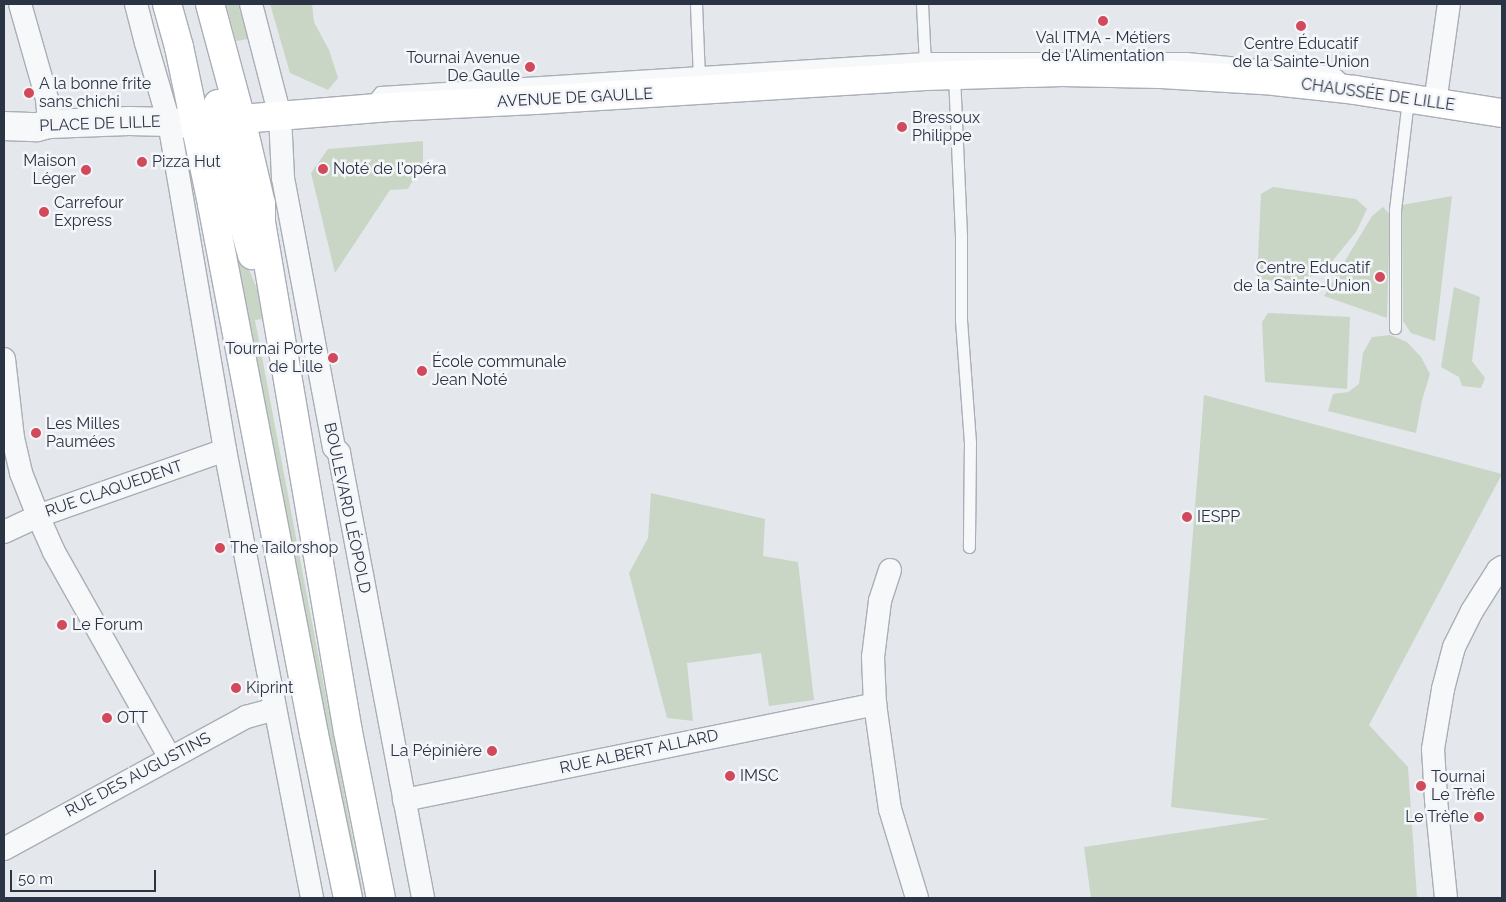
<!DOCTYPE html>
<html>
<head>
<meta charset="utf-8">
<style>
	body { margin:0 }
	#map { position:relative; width:1506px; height:902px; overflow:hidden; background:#e4e7ec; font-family:Raleway,sans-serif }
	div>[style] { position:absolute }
	.green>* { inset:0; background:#c9d6c5 }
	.roads { filter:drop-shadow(1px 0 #a9aeb7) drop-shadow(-1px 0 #a9aeb7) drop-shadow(0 1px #a9aeb7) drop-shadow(0 -1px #a9aeb7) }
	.service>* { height:11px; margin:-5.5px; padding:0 5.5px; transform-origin:5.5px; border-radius:5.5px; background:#f7f8fa }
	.minor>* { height:22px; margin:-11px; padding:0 11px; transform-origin:11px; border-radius:11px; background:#f7f8fa }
	.tertiary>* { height:28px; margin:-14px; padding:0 14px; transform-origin:14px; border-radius:14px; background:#f7f8fa }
	.primary>* { height:28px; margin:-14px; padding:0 14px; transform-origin:14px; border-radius:14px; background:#fff }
	.dots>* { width:14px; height:14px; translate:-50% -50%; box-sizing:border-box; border:2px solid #f4f6f9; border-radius:50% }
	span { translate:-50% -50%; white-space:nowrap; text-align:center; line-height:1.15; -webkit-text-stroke:5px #f4f6f9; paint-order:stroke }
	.poi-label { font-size:16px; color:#2b3445 }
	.right { translate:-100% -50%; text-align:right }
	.left { translate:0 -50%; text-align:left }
	.street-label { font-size:16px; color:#2b3445 }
	.frame { position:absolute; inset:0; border:5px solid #2b3445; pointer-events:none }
	.scale { position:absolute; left:10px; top:870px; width:146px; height:22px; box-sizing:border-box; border:2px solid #2b3445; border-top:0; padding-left:6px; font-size:15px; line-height:18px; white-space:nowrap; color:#2b3445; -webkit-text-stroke:4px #f4f6f9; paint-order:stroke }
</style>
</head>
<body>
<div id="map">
	<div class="green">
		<i style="clip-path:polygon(226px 4px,238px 4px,248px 39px,236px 41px)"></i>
		<i style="clip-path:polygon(270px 4px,312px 4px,314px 22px,329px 50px,338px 78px,328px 90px,290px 73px)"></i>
		<i style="clip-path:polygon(423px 141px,423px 161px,408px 189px,390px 190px,335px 273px,311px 173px,328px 149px)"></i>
		<i style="clip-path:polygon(1273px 187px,1356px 199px,1367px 209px,1356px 232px,1325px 270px,1297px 283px,1257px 279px,1261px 194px)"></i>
		<i style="clip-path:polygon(1452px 196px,1435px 341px,1411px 333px,1403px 321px,1402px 205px)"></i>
		<i style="clip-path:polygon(1383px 207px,1390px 215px,1387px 318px,1324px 296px,1372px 216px)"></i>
		<i style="clip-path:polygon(225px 211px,271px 323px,306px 548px,263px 319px,255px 320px,364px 898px,355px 898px)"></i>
		<i style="clip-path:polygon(1454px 287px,1480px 297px,1472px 361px,1485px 378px,1481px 388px,1462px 386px,1459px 377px,1441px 367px)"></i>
		<i style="clip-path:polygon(1268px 313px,1350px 317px,1347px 389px,1265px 382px,1262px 322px)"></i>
		<i style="clip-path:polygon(1390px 335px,1407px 342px,1421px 357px,1430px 374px,1422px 400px,1416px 433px,1328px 411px,1333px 394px,1348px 392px,1359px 384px,1363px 353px,1372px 337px)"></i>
		<i style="clip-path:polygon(1204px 395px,1502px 474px,1369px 725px,1408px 767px,1417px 898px,1091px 898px,1084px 847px,1270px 819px,1171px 807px)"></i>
		<i style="clip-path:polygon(651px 493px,765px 519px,763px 556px,798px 562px,814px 700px,769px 706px,761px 653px,687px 663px,693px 721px,667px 718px,629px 573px,648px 538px)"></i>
	</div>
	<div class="roads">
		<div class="service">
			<i style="left:696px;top:4px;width:75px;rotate:87.7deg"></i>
			<i style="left:922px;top:4px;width:60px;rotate:87.1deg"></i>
			<i style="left:954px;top:75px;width:162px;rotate:87.5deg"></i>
			<i style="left:961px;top:237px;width:83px;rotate:90deg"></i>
			<i style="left:961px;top:320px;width:123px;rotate:85.8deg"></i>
			<i style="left:970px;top:443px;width:104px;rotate:90.6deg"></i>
			<i style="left:369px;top:105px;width:17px;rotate:-50deg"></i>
			<i style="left:380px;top:92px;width:546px;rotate:-3.57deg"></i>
			<i style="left:925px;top:58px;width:261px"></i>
			<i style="left:1186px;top:58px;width:149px;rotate:5.4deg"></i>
			<i style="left:1334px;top:72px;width:16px;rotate:43deg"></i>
			<i style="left:1395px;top:328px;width:118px;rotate:-90deg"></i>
			<i style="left:1395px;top:210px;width:112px;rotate:-83.3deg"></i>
		</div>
		<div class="minor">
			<i style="left:20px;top:4px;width:99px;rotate:74.1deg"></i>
			<i style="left:47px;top:99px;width:25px;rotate:85deg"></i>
			<i style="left:136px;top:4px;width:40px;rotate:75.6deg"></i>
			<i style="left:146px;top:43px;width:82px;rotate:73.8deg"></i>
			<i style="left:169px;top:122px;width:333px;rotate:80.3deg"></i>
			<i style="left:225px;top:450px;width:456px;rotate:79deg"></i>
			<i style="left:251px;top:4px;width:116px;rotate:75.5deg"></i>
			<i style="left:280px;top:116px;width:62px;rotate:87.2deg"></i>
			<i style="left:283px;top:178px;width:274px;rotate:79.3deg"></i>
			<i style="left:334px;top:447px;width:8px;rotate:50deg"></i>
			<i style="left:339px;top:453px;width:453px;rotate:79.3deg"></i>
			<i style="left:1435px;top:103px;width:100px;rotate:-82deg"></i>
			<i style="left:4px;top:359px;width:80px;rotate:83.5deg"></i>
			<i style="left:13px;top:438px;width:36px;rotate:77deg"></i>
			<i style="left:21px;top:473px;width:46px;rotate:68.4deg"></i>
			<i style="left:38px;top:516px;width:39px;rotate:66deg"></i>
			<i style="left:54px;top:552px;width:236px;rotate:60.6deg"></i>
			<i style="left:4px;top:532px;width:38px;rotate:-25deg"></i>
			<i style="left:38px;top:516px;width:198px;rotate:-19.4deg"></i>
			<i style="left:890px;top:570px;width:33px;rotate:108deg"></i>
			<i style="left:880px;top:601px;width:56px;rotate:97.1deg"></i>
			<i style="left:873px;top:657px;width:47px;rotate:87.6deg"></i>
			<i style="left:875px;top:704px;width:106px;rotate:81.9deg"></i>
			<i style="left:890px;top:809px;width:93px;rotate:73.1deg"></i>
			<i style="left:404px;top:800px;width:481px;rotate:-11.5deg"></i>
			<i style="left:4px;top:849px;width:276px;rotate:-28.6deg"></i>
			<i style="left:246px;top:717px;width:30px;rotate:-15deg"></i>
			<i style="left:1446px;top:898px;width:100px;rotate:-95.8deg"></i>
			<i style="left:1436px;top:799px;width:50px;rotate:-93.4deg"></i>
			<i style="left:1433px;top:749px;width:61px;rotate:-80.5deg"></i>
			<i style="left:1443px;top:689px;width:43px;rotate:-75.3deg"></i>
			<i style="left:1454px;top:647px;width:40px;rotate:-63.4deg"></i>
			<i style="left:1472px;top:611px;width:49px;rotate:-57.6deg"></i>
			<i style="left:1498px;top:570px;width:5px;rotate:-37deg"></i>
		</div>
		<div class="tertiary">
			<i style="left:4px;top:126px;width:33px;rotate:2deg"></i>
			<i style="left:37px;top:127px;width:12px;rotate:-14deg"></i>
			<i style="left:49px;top:124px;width:80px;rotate:-2.1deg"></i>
			<i style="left:129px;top:121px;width:40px;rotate:1.4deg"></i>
			<i style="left:169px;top:122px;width:27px;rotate:6deg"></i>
		</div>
		<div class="primary">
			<i style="left:167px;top:4px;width:45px;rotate:74.4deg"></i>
			<i style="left:179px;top:47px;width:160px;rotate:78.1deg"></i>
			<i style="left:212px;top:204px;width:540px;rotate:79.11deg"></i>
			<i style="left:314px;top:734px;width:167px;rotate:78.3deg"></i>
			<i style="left:210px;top:4px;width:119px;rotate:74.9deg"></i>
			<i style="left:241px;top:119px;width:87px;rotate:76.8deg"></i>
			<i style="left:261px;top:204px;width:18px;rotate:90deg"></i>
			<i style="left:261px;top:222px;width:517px;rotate:80.32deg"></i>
			<i style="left:348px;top:732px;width:169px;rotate:78.8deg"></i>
			<i style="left:218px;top:104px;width:102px;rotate:78.7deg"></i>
			<i style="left:238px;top:204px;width:53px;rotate:74.6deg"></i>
			<i style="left:196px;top:125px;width:45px;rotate:-7.6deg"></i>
			<i style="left:241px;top:119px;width:149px;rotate:-4.6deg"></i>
			<i style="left:390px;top:107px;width:145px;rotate:-2.8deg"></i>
			<i style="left:535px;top:100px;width:391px;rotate:-3.5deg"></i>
			<i style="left:925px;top:76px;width:137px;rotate:-1.7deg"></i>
			<i style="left:1062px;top:72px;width:99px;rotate:1.2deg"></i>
			<i style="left:1161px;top:74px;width:113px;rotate:3.5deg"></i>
			<i style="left:1274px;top:81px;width:81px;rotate:6.3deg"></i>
			<i style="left:1355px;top:90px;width:149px;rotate:8.9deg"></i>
		</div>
	</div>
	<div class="dots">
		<i style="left:1103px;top:21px;background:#d1495b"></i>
		<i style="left:1301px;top:26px;background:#d1495b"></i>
		<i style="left:530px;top:67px;background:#d1495b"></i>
		<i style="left:29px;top:93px;background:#d1495b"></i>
		<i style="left:902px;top:127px;background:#d1495b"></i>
		<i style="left:142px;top:162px;background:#d1495b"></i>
		<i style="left:323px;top:169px;background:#d1495b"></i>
		<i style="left:86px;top:170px;background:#d1495b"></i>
		<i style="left:44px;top:212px;background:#d1495b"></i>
		<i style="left:1380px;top:277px;background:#d1495b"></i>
		<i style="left:333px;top:358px;background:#d1495b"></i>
		<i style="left:422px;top:371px;background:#d1495b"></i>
		<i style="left:36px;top:433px;background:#d1495b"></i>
		<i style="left:1187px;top:517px;background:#d1495b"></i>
		<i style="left:220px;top:548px;background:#d1495b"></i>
		<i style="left:62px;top:625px;background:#d1495b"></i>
		<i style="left:236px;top:688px;background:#d1495b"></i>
		<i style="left:107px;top:718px;background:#d1495b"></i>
		<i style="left:492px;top:751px;background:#d1495b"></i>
		<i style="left:730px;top:776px;background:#d1495b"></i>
		<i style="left:1421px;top:786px;background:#d1495b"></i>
		<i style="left:1479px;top:817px;background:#d1495b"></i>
	</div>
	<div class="poi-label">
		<span style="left:1103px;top:47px">Val ITMA - Métiers<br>de l'Alimentation</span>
		<span style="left:1301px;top:53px">Centre Éducatif<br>de la Sainte-Union</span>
		<span class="right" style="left:520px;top:67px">Tournai Avenue<br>De Gaulle</span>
		<span class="left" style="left:39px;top:93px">A la bonne frite<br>sans chichi</span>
		<span class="left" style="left:912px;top:127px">Bressoux<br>Philippe</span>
		<span class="right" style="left:76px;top:170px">Maison<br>Léger</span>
		<span class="left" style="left:152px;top:162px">Pizza Hut</span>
		<span class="left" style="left:333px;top:169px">Noté de l'opéra</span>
		<span class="left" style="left:54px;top:212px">Carrefour<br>Express</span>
		<span class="right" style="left:1370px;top:277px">Centre Educatif<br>de la Sainte-Union</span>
		<span class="right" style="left:323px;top:358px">Tournai Porte<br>de Lille</span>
		<span class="left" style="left:432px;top:371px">École communale<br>Jean Noté</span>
		<span class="left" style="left:46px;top:433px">Les Milles<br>Paumées</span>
		<span class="left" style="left:1197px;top:517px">IESPP</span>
		<span class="left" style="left:230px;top:548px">The Tailorshop</span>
		<span class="left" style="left:72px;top:625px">Le Forum</span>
		<span class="left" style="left:246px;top:688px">Kiprint</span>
		<span class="left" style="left:117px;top:718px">OTT</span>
		<span class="right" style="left:482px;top:751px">La Pépinière</span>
		<span class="left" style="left:740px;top:776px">IMSC</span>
		<span class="left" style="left:1431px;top:786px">Tournai<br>Le Trèfle</span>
		<span class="right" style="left:1469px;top:817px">Le Trèfle</span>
	</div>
	<div class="street-label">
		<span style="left:1378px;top:95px;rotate:8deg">CHAUSSÉE DE LILLE</span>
		<span style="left:575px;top:98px;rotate:-3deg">AVENUE DE GAULLE</span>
		<span style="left:100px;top:124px;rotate:-2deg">PLACE DE LILLE</span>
		<span style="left:114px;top:489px;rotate:-19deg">RUE CLAQUEDENT</span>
		<span style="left:347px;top:508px;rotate:78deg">BOULEVARD LÉOPOLD</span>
		<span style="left:639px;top:752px;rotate:-12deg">RUE ALBERT ALLARD</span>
		<span style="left:138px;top:775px;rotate:-28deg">RUE DES AUGUSTINS</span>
	</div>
	<div class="frame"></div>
	<div class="scale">50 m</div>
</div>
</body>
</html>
